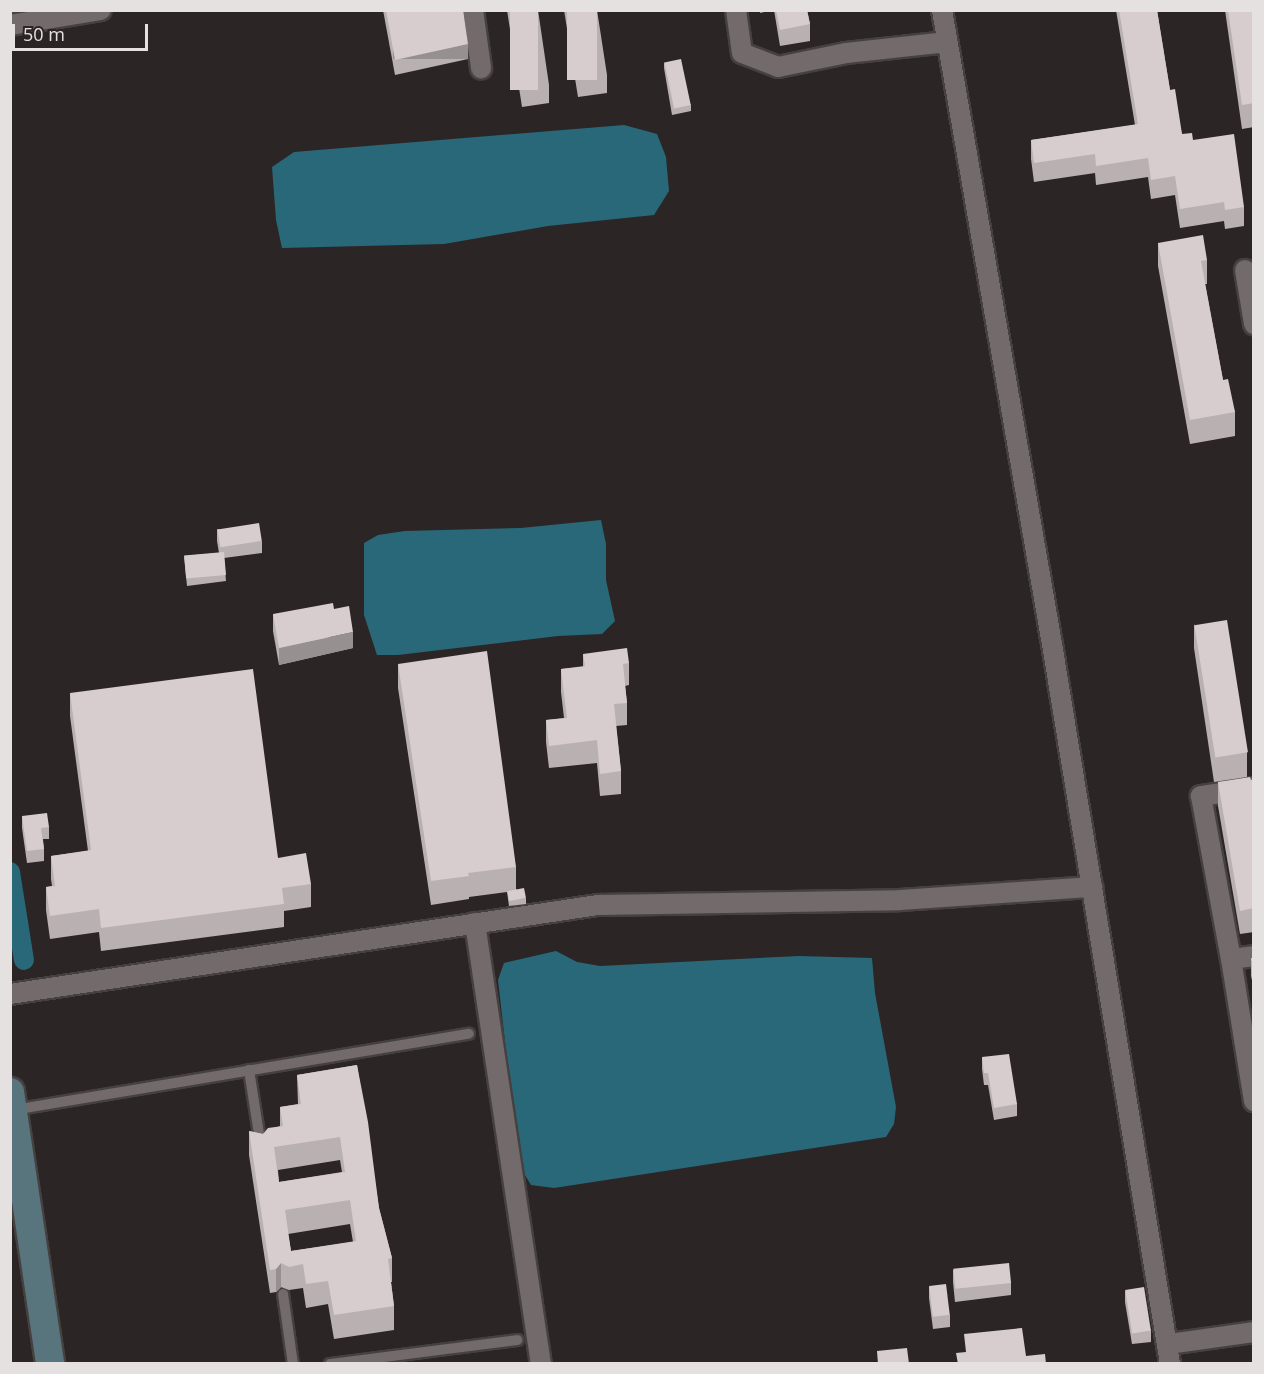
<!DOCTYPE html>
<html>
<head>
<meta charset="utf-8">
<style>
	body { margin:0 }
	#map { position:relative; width:1264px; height:1374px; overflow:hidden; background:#2c2526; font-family:"Open Sans",sans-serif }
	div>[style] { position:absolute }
	.water>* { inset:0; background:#296878 }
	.canal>* { height:20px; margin:-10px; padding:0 10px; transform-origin:10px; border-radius:10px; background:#296878 }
	.roads { filter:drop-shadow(2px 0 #464141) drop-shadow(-2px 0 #464141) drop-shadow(0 2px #464141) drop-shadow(0 -2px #464141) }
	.lane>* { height:10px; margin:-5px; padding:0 5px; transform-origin:5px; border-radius:5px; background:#726a6b }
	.street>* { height:20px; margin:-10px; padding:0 10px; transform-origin:10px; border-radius:10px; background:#726a6b }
	.secondary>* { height:28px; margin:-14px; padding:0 14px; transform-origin:14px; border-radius:14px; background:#58757e }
	.wall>* { inset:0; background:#b9b0b2 }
	.shaded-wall>* { inset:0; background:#969091; transform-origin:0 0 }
	.building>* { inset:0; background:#d7cdcf; transform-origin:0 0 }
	span { translate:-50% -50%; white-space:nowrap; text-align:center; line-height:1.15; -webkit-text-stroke:6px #2c2526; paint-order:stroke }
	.frame { position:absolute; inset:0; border:12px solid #e6e1e1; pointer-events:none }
	.scale { position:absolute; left:12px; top:24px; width:136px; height:27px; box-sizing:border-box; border:3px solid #e6e1e1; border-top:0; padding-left:8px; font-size:18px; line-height:21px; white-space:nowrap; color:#e6e1e1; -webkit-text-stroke:4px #2c2526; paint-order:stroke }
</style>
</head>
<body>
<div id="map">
	<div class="water">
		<i style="clip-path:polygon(624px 125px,657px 134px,666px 157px,669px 191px,654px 215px,548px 226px,444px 244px,282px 248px,276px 220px,272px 167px,294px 152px)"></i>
		<i style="clip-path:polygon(601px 520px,606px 544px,606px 580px,615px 621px,602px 634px,558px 636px,398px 655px,377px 655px,364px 615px,364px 543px,378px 535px,405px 531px,521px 528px)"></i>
		<i style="clip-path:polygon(556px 951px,577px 962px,600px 966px,799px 956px,872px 958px,875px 993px,896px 1107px,894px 1124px,886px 1137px,554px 1188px,531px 1185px,519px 1165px,498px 980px,504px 963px)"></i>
	</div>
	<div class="canal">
		<i style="left:10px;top:872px;width:89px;rotate:81deg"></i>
	</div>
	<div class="roads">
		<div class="lane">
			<i style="left:249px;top:1070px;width:78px;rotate:81.1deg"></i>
			<i style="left:25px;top:1108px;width:450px;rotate:-9.5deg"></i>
			<i style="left:283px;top:1294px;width:71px;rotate:81.9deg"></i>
			<i style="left:330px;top:1364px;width:189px;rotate:-7.3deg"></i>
		</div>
		<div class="street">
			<i style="left:473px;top:10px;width:59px;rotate:82.1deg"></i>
			<i style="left:736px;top:10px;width:43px;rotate:82.1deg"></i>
			<i style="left:742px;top:53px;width:39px;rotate:21deg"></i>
			<i style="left:778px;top:67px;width:69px;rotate:-11.6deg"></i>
			<i style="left:846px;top:53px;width:102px;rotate:-6.2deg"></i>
			<i style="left:942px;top:10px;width:643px;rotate:80.16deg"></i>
			<i style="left:1052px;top:644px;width:730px;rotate:80.69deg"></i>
			<i style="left:10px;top:25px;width:92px;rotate:-9.4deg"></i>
			<i style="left:1245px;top:270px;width:55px;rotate:80.5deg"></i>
			<i style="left:1254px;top:788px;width:54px;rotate:171.4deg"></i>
			<i style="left:1201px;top:796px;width:166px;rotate:79.6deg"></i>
			<i style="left:1231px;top:959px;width:144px;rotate:80.8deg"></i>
			<i style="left:475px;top:923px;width:446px;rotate:81.5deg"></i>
			<i style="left:1231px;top:959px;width:23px;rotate:-7deg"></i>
			<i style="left:10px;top:994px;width:595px;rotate:-8.61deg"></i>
			<i style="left:598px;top:905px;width:302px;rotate:-0.9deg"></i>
			<i style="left:900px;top:900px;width:193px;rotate:-3.9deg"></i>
			<i style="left:1169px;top:1344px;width:86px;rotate:-8deg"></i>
		</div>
		<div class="secondary">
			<i style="left:10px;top:1092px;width:275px;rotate:81.6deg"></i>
		</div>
	</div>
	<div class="wall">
		<i style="clip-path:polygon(383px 10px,463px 10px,468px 59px,395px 75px)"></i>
		<i style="clip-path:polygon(507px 10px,538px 10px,549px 85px,549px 103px,522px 107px)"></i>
		<i style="clip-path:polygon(564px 10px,597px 10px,607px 75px,607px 93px,578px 97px)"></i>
		<i style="clip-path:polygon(760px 10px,773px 10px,760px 13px)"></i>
		<i style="clip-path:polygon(774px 10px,807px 10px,810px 24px,810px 41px,780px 46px)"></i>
		<i style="clip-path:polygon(1116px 10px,1157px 10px,1170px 90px,1182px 134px,1193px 140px,1244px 207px,1244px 226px,1225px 229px,1224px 221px,1180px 228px,1175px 195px,1151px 199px,1148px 177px,1096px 185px,1095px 173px,1034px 182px,1031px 159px,1031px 140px,1135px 125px)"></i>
		<i style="clip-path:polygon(1225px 10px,1254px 10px,1254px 127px,1242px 129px)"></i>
		<i style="clip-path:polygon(664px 62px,691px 105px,691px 111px,672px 115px,664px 68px)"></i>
		<i style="clip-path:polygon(1158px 243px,1207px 260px,1207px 284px,1205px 284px,1223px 380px,1235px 412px,1235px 436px,1190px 444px,1158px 266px)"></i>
		<i style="clip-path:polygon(217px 529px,262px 541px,262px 553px,224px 558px,226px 581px,187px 586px,184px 556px,219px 553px,217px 541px)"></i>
		<i style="clip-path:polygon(273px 614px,353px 648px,279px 665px,273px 631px)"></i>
		<i style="clip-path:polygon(1194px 624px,1247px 753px,1247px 777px,1214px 782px,1194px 648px)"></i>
		<i style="clip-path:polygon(583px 654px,629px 663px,629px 685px,625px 686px,627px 703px,627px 725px,616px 726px,621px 771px,621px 794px,600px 796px,597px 763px,549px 768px,546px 742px,546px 720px,564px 718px,561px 692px,561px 669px,583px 667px)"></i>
		<i style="clip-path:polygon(398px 664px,516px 867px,516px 889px,526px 898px,526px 904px,509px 906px,507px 892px,469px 897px,469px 899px,431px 905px,398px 688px)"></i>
		<i style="clip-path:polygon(70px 693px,311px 884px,311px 907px,284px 911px,284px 927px,101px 951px,99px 932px,50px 939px,46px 910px,46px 887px,52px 886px,51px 879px,51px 856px,88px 851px,70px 716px)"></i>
		<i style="clip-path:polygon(1254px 780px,1254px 932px,1240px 934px,1218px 806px,1218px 782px)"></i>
		<i style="clip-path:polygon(22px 816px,49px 827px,49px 839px,43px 839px,44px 849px,44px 861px,27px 863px,22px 828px)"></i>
		<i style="clip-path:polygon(1251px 958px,1254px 958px,1254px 989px,1251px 976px)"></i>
		<i style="clip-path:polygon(982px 1057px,1017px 1104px,1017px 1116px,994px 1120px,988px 1085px,984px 1085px,982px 1069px)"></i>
		<i style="clip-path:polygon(evenodd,357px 1065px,379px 1208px,392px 1258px,392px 1282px,391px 1282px,394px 1306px,394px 1330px,334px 1339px,328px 1304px,306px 1308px,303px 1288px,289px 1290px,281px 1287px,276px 1292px,270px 1293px,249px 1155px,249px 1131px,263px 1134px,280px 1126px,280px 1107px,298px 1104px,297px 1075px,357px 1065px,340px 1160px,342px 1172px,279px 1182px,278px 1170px,340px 1160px,357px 1065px,350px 1224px,353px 1242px,291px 1251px,288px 1234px,350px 1224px)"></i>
		<i style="clip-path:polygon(953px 1270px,1011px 1283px,1011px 1295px,955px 1302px,953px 1282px)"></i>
		<i style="clip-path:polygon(929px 1286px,950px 1315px,950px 1327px,933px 1329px,929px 1298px)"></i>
		<i style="clip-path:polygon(1125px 1290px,1151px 1330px,1151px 1342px,1132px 1344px,1125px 1302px)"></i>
	</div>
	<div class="shaded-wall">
		<i style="left:468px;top:44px;width:15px;height:75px;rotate:90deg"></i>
		<i style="clip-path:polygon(353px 632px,353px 648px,279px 665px,279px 648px)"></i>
		<i style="clip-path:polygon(281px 1263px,281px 1287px,276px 1292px,276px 1269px)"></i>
	</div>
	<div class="building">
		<i style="clip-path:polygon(386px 10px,463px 10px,468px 44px,395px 60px)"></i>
		<i style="left:510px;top:10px;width:28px;height:80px"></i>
		<i style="left:567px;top:10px;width:30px;height:70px"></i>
		<i style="clip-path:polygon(776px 10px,807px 10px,810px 24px,780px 30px)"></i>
		<i style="clip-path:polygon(1119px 10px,1157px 10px,1170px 90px,1175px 89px,1182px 134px,1192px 133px,1193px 140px,1234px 134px,1244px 207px,1225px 210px,1224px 202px,1180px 209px,1175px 176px,1151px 180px,1148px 158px,1096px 166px,1095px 154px,1034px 163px,1031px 140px,1138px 124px)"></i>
		<i style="clip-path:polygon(1228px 10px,1254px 10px,1254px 103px,1242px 105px)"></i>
		<i style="left:681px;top:59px;width:47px;height:17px;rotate:78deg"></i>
		<i style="clip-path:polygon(1203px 235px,1207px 260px,1201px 261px,1223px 380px,1228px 379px,1235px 412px,1190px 420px,1158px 243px)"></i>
		<i style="left:259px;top:523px;width:18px;height:42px;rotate:81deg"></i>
		<i style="left:224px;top:552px;width:23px;height:40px;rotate:85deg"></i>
		<i style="clip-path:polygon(333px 603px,334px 609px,349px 606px,353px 632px,279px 648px,273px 614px)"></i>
		<i style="left:1227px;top:620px;width:134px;height:33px;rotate:81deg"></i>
		<i style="clip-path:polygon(627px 648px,629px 663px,623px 664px,627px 703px,614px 704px,621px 771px,600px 774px,597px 740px,549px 746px,546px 720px,567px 718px,561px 669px,585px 666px,583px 654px)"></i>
		<i style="clip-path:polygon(487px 651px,516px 867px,468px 873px,469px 876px,431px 881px,398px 664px)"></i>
		<i style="clip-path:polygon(253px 669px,278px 858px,306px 853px,311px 884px,282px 888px,284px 904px,101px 928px,99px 909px,50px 916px,46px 887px,55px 886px,51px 856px,91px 850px,70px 693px)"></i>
		<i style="clip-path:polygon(1250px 777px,1251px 780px,1254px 780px,1254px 908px,1240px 911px,1218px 782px)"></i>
		<i style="clip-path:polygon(47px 813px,49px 827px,41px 828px,44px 849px,27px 851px,22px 816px)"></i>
		<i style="left:524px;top:888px;width:10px;height:17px;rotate:79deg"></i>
		<i style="clip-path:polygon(1251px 958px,1254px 958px,1254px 971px)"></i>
		<i style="clip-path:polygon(1009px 1054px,1017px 1104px,994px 1108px,988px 1073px,984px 1073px,982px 1057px)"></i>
		<i style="clip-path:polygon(evenodd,357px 1065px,368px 1122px,379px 1208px,392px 1258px,388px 1259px,394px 1306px,334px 1315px,328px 1281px,306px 1284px,303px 1264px,289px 1267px,281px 1263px,276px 1269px,270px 1270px,249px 1131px,263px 1134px,268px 1128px,283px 1126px,280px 1107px,301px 1104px,297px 1075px,357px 1065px,340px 1137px,345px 1172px,279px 1182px,274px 1147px,340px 1137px,357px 1065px,350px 1200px,356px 1241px,291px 1251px,285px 1210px,350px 1200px)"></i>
		<i style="left:1009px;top:1263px;width:20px;height:56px;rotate:84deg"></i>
		<i style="left:946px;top:1284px;width:31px;height:17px;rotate:83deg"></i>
		<i style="left:1144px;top:1287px;width:44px;height:19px;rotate:81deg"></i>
		<i style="clip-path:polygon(1022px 1328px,1026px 1356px,1045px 1354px,1046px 1364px,958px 1364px,956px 1353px,966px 1352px,964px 1334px)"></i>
		<i style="clip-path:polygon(907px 1348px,909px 1364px,878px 1364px,877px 1351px)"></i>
	</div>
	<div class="frame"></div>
	<div class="scale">50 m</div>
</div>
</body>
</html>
